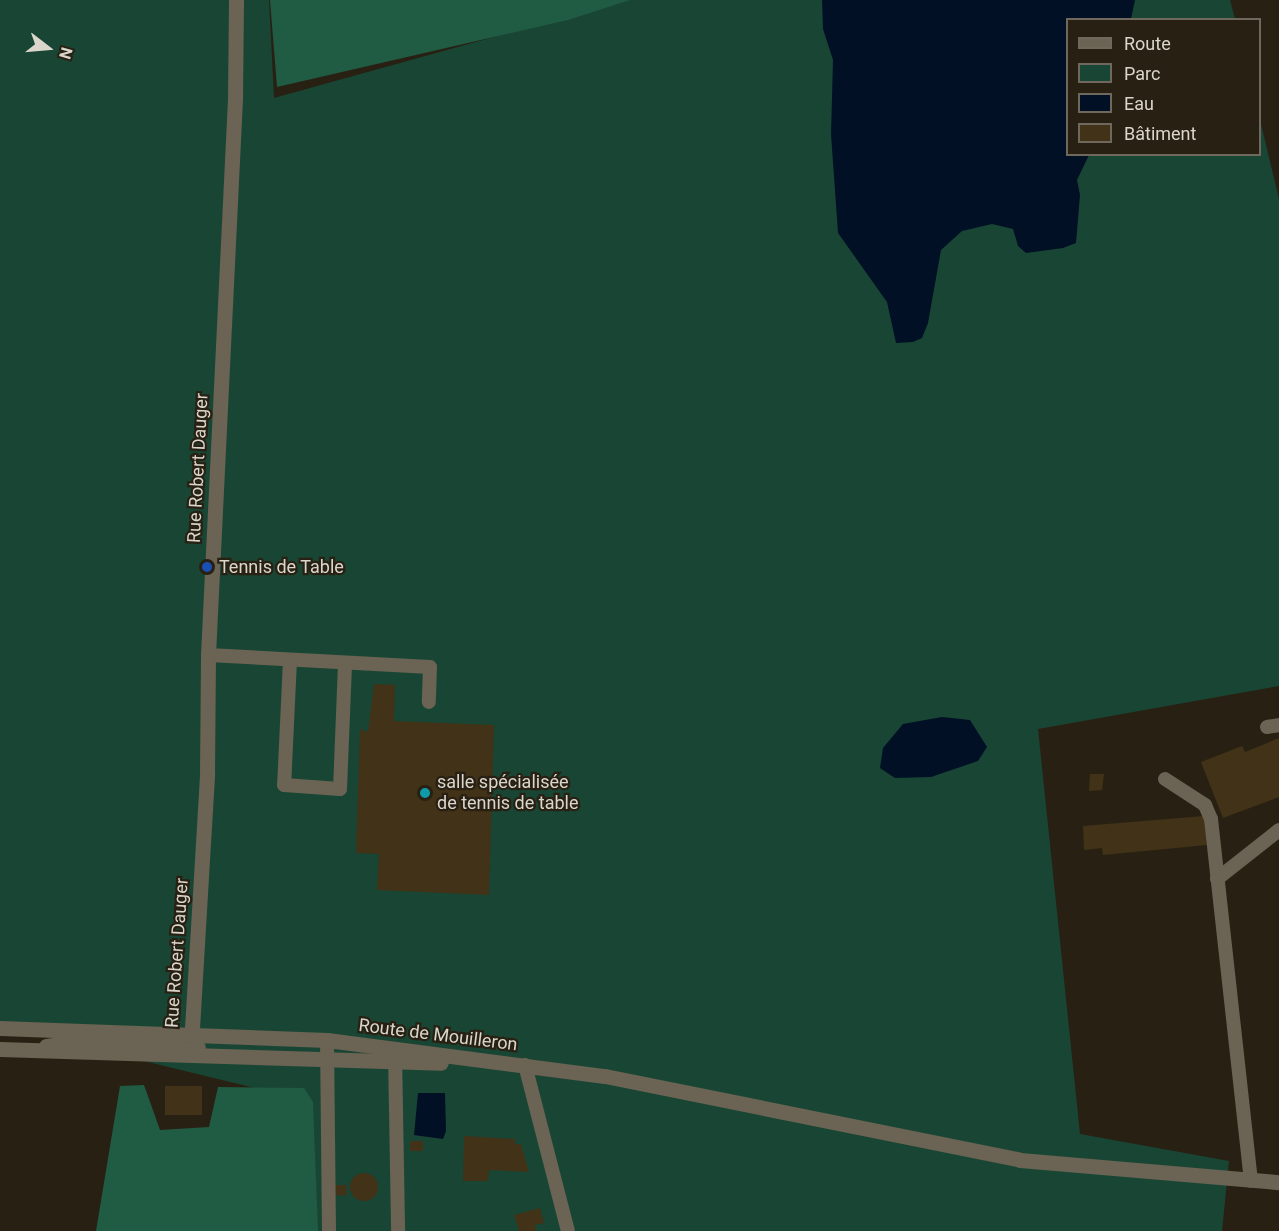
<!DOCTYPE html>
<html>
<head>
<meta charset="utf-8">
<style>
	body { margin:0 }
	#map { position:relative; width:1279px; height:1231px; overflow:hidden; background:#282113; font-family:Roboto,sans-serif }
	div>[style] { position:absolute }
	.green>* { inset:0; background:#194634 }
	.forest>* { inset:0; background:#205b44 }
	.water>* { inset:0; background:#011024 }
	.building>* { inset:0; background:#423217; transform-origin:0 0 }
	.round { border-radius:50% }
	.lane>* { height:14px; margin:-7px; padding:0 7px; transform-origin:7px; border-radius:7px; background:#6b6353 }
	.street>* { height:15px; margin:-7.5px; padding:0 7.5px; transform-origin:7.5px; border-radius:7.5px; background:#6b6353 }
	.secondary>* { height:15px; margin:-7.5px; padding:0 7.5px; transform-origin:7.5px; border-radius:7.5px; background:#6b6353 }
	.dots>* { width:16px; height:16px; translate:-50% -50%; box-sizing:border-box; border:3px solid #282113; border-radius:50% }
	span { translate:-50% -50%; white-space:nowrap; text-align:center; line-height:1.15; -webkit-text-stroke:4.5px #282113; paint-order:stroke }
	.street-label { font-size:18px; color:#dad6cc }
	.poi-label { font-size:18px; color:#dad6cc }
	.left { translate:0 -50%; text-align:left }
	.legend { position:absolute; left:1066px; top:18px; width:195px; height:138px; box-sizing:border-box; background:#282113; border:2px solid #6f695d; margin:0; padding:8px 10px; list-style:none; font-size:18px; color:#dad6cc }
	.legend li { display:flex; align-items:center; gap:12px; height:30px }
	.legend b { width:30px; border:2px solid #6f695d }
	.north { position:absolute; left:18px; top:18px; width:60px; height:60px; -webkit-text-stroke:4px #282113; paint-order:stroke; rotate:106deg; font-size:16px; font-weight:700; line-height:24px; text-align:center; color:#dad6cc }
	.north::after { content:''; display:block; margin:auto; width:21px; height:27px; background:#dad6cc; clip-path:polygon(50% 0,100% 100%,50% 72%,0 100%) }
</style>
</head>
<body>
<div id="map">
	<div class="green">
		<i style="clip-path:polygon(0 0,269px 0,274px 98px,627px 0,1230px 0,1235px 19px,1068px 20px,1068px 154px,1260px 154px,1260px 120px,1279px 199px,1279px 686px,1038px 729px,1080px 1134px,1229px 1161px,1222px 1231px,309px 1231px,313px 1102px,0 1026px)"></i>
	</div>
	<div class="forest">
		<i style="clip-path:polygon(270px 0,630px 0,568px 20px,277px 87px)"></i>
		<i style="clip-path:polygon(144px 1085px,160px 1130px,209px 1127px,218px 1087px,304px 1088px,313px 1102px,318px 1231px,96px 1231px,120px 1086px)"></i>
	</div>
	<div class="water">
		<i style="clip-path:polygon(822px 0,1135px 0,1131px 19px,1068px 20px,1068px 154px,1089px 155px,1077px 180px,1080px 195px,1076px 243px,1063px 248px,1026px 253px,1018px 246px,1013px 229px,992px 224px,962px 231px,941px 250px,928px 323px,922px 338px,913px 342px,896px 343px,887px 302px,838px 233px,831px 134px,833px 60px,823px 29px)"></i>
		<i style="clip-path:polygon(942px 717px,970px 720px,987px 747px,978px 761px,931px 777px,895px 778px,880px 768px,883px 748px,903px 724px)"></i>
		<i style="clip-path:polygon(418px 1093px,445px 1093px,446px 1131px,443px 1139px,414px 1135px)"></i>
	</div>
	<div class="building">
		<i style="clip-path:polygon(374px 684px,395px 685px,394px 721px,494px 725px,489px 895px,377px 890px,379px 854px,356px 853px,360px 729px,368px 732px)"></i>
		<i style="clip-path:polygon(1279px 738px,1279px 797px,1223px 818px,1201px 762px,1242px 746px,1245px 752px)"></i>
		<i style="clip-path:polygon(1090px 774px,1104px 774px,1102px 790px,1089px 791px)"></i>
		<i style="clip-path:polygon(1204px 816px,1207px 845px,1103px 855px,1102px 848px,1084px 850px,1083px 826px)"></i>
		<i style="left:165px;top:1086px;width:37px;height:29px"></i>
		<i style="clip-path:polygon(464px 1136px,515px 1139px,515px 1144px,521px 1144px,529px 1172px,489px 1170px,488px 1181px,463px 1181px)"></i>
		<i style="left:410px;top:1141px;width:13px;height:10px"></i>
		<i class="round" style="left:350px;top:1173px;width:28px;height:28px"></i>
		<i style="clip-path:polygon(335px 1185px,347px 1185px,346px 1196px,335px 1195px)"></i>
		<i style="clip-path:polygon(540px 1208px,544px 1223px,535px 1225px,536px 1231px,519px 1231px,514px 1215px)"></i>
	</div>
	<div class="lane">
		<i style="left:208px;top:655px;width:222px;rotate:3.1deg"></i>
		<i style="left:430px;top:667px;width:35px;rotate:92deg"></i>
		<i style="left:290px;top:660px;width:125px;rotate:92.7deg"></i>
		<i style="left:284px;top:785px;width:56px;rotate:4.1deg"></i>
		<i style="left:340px;top:789px;width:125px;rotate:-87.7deg"></i>
		<i style="left:1267px;top:727px;width:12px;rotate:-9deg"></i>
		<i style="left:1165px;top:779px;width:48px;rotate:33deg"></i>
		<i style="left:1205px;top:805px;width:15px;rotate:67deg"></i>
		<i style="left:1211px;top:819px;width:364px;rotate:83.7deg"></i>
		<i style="left:1217px;top:879px;width:79px;rotate:-38.3deg"></i>
		<i style="left:327px;top:1040px;width:191px;rotate:89.4deg"></i>
		<i style="left:395px;top:1053px;width:178px;rotate:89deg"></i>
		<i style="left:525px;top:1065px;width:171px;rotate:75.5deg"></i>
	</div>
	<div class="street">
		<i style="left:191px;top:1045px;width:273px;rotate:-86.6deg"></i>
		<i style="left:207px;top:772px;width:117px;rotate:-89.5deg"></i>
		<i style="left:208px;top:655px;width:558px;rotate:-87.22deg"></i>
		<i style="left:235px;top:98px;width:98px;rotate:-89.4deg"></i>
		<i style="left:46px;top:1046px;width:37px;rotate:-8deg"></i>
		<i style="left:83px;top:1041px;width:115px;rotate:3deg"></i>
	</div>
	<div class="secondary">
		<i style="left:0;top:1028px;width:327px;rotate:2.1deg"></i>
		<i style="left:327px;top:1040px;width:280px;rotate:7.4deg"></i>
		<i style="left:605px;top:1076px;width:423px;rotate:11.4deg"></i>
		<i style="left:1020px;top:1160px;width:260px;rotate:4.9deg"></i>
		<i style="left:0;top:1049px;width:441px;rotate:1.8deg"></i>
	</div>
	<div class="dots">
		<i style="left:207px;top:567px;background:#1a4fb4"></i>
		<i style="left:425px;top:793px;background:#0f9aa8"></i>
	</div>
	<div class="street-label">
		<span style="left:198px;top:468px;rotate:-87deg">Rue Robert Dauger</span>
		<span style="left:177px;top:953px;rotate:-86deg">Rue Robert Dauger</span>
		<span style="left:438px;top:1035px;rotate:7deg">Route de Mouilleron</span>
	</div>
	<div class="poi-label">
		<span class="left" style="left:219px;top:567px">Tennis de Table</span>
		<span class="left" style="left:437px;top:793px">salle spécialisée<br>de tennis de table</span>
	</div>
	<ul class="legend">
	<li><b style="height:8px;background:#6b6353"></b>Route</li>
	<li><b style="height:16px;background:#194634"></b>Parc</li>
	<li><b style="height:16px;background:#011024"></b>Eau</li>
	<li><b style="height:16px;background:#423217"></b>Bâtiment</li>
	</ul>
	<div class="north">N</div>
</div>
</body>
</html>
